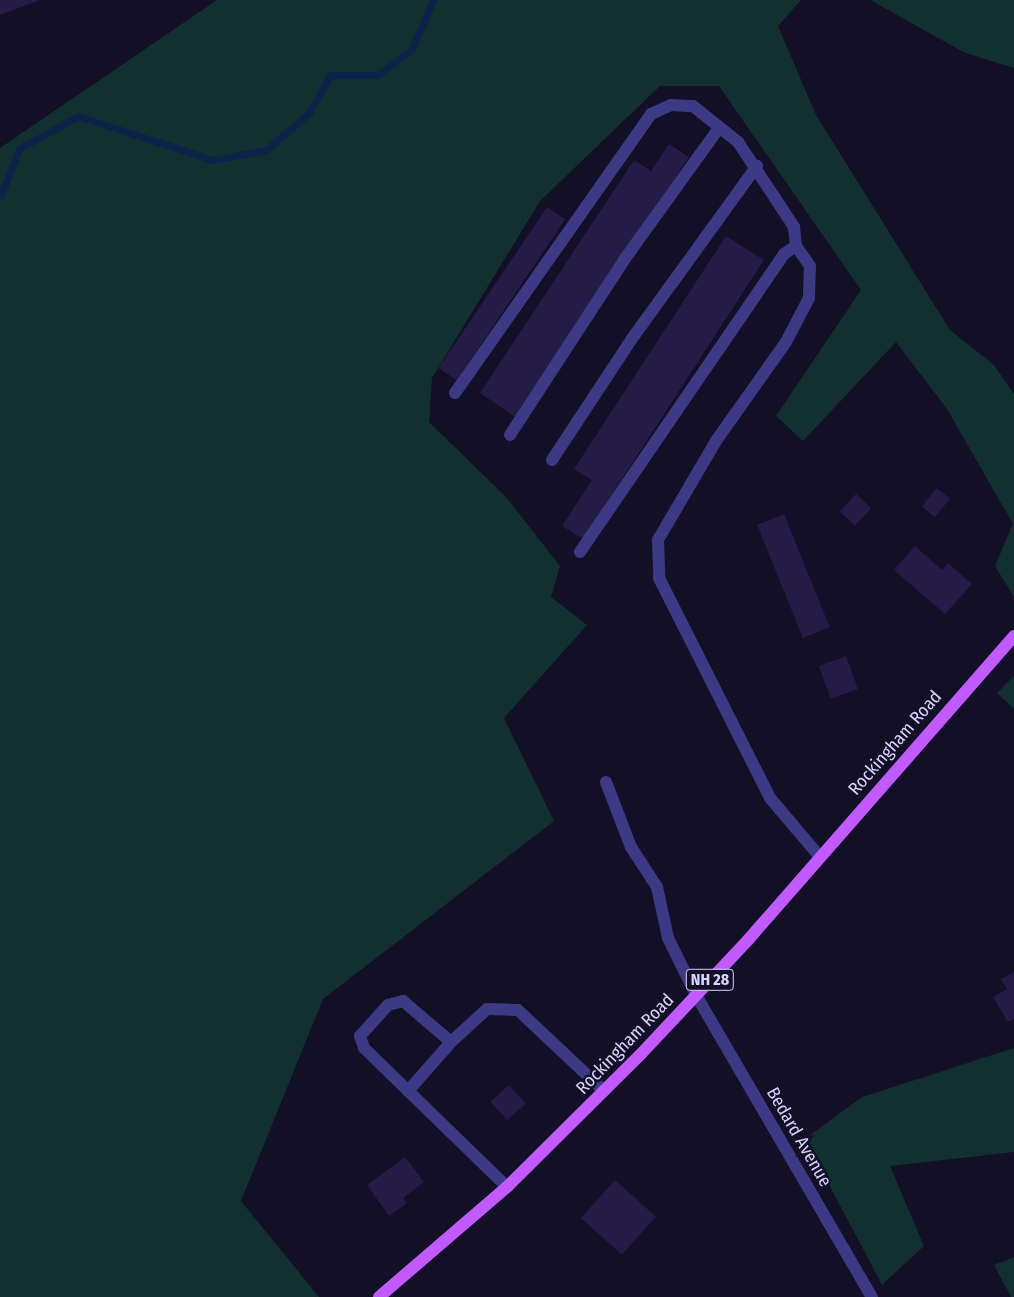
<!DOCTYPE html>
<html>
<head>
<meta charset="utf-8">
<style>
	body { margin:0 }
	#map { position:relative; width:1014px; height:1297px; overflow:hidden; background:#130f26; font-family:"Fira Sans Condensed",sans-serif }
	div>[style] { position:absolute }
	.green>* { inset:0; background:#12302f }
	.stream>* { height:7px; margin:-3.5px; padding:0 3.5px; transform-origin:3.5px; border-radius:3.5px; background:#0c2248 }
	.building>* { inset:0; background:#241b47; transform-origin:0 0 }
	.minor>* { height:12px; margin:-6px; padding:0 6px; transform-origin:6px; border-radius:6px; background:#3d3a85 }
	.major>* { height:12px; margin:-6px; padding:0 6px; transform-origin:6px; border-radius:6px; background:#c25bff }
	span { translate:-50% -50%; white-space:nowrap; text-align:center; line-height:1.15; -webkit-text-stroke:5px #130f26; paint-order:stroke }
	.shield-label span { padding:1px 4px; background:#130f26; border:1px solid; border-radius:4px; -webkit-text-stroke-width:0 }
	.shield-label { font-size:16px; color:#d9d4ff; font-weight:700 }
	.street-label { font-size:18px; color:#d9d4ff }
</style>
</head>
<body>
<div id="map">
	<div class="green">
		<i style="clip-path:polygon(217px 0,801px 0,778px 26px,816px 115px,950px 330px,994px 365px,1014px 394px,1014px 597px,995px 566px,1013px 524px,947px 409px,896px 342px,803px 441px,776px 416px,861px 290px,719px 86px,660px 86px,540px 201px,432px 378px,429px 422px,506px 497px,560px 566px,551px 597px,587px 625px,504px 718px,554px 821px,323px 999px,241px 1201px,319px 1297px,0 1297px,0 148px)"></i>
		<i style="clip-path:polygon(870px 0,1014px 0,1014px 68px,965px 53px)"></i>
		<i style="clip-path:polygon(1014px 676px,1014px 709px,997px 693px)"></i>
		<i style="clip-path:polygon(1014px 1048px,1014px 1152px,890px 1166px,924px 1246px,882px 1285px,805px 1139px,862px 1097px)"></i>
		<i style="clip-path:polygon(1014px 1257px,1014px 1297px,1011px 1297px,994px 1265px)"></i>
	</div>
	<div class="stream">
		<i style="left:0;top:197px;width:52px;rotate:-68.4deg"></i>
		<i style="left:19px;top:149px;width:68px;rotate:-29.2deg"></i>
		<i style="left:78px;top:116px;width:142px;rotate:18.1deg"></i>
		<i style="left:213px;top:160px;width:54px;rotate:-10.7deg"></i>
		<i style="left:266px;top:150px;width:57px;rotate:-40.7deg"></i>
		<i style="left:309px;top:113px;width:43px;rotate:-61.1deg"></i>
		<i style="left:330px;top:75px;width:48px"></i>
		<i style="left:378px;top:75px;width:43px;rotate:-37.4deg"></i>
		<i style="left:412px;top:49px;width:53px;rotate:-66.8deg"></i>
	</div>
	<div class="building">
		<i style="clip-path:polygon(0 0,40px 0,0 15px)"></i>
		<i style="clip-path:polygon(669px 144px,689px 157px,517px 418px,480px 393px,634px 160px,651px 171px)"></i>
		<i style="left:547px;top:207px;width:22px;height:194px;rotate:34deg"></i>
		<i style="clip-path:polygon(726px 236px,764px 260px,583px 539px,562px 526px,592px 480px,574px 469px)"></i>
		<i style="left:937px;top:488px;width:17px;height:24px;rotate:40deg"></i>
		<i style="left:856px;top:494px;width:21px;height:24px;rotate:43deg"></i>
		<i style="left:784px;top:514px;width:122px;height:29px;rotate:68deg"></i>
		<i style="clip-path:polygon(915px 546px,942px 570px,948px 563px,972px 584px,945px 614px,894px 570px)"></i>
		<i style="left:846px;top:656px;width:35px;height:29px;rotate:70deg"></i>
		<i style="clip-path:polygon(1014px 972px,1014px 1019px,1008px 1022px,993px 997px,1007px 989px,1001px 979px)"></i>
		<i style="left:509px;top:1085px;width:25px;height:25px;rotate:48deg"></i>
		<i style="clip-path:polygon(405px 1157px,424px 1182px,403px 1198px,407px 1203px,389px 1216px,367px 1185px)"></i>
		<i style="left:615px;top:1180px;width:55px;height:51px;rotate:42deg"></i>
	</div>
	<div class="minor">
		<i style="left:455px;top:393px;width:341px;rotate:-54.9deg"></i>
		<i style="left:651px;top:114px;width:22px;rotate:-24deg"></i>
		<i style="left:671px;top:105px;width:22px;rotate:3deg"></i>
		<i style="left:693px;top:106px;width:58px;rotate:38.7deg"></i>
		<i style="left:738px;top:142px;width:102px;rotate:56.6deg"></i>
		<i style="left:794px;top:227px;width:19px;rotate:84deg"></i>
		<i style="left:796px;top:246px;width:24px;rotate:55deg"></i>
		<i style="left:810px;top:266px;width:32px;rotate:92deg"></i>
		<i style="left:809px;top:298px;width:50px;rotate:117.6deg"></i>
		<i style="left:786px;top:342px;width:121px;rotate:125.3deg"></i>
		<i style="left:716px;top:441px;width:115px;rotate:120.4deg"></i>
		<i style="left:658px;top:540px;width:38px;rotate:88deg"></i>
		<i style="left:659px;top:578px;width:246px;rotate:63.2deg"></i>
		<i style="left:770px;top:798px;width:77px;rotate:49.7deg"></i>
		<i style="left:510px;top:435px;width:209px;rotate:-56.9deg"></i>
		<i style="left:624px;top:260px;width:163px;rotate:-54.3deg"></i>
		<i style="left:552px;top:460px;width:144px;rotate:-56.6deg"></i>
		<i style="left:631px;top:340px;width:215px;rotate:-54.1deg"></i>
		<i style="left:580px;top:552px;width:361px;rotate:-55.6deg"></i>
		<i style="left:784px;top:254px;width:14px;rotate:-34deg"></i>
		<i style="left:606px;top:782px;width:70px;rotate:69deg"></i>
		<i style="left:631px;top:847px;width:48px;rotate:57deg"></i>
		<i style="left:657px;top:887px;width:52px;rotate:77.8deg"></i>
		<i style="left:668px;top:938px;width:64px;rotate:63.8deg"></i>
		<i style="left:696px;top:995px;width:350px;rotate:59.8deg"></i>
		<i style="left:408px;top:1091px;width:65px;rotate:-48.7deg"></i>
		<i style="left:507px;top:1187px;width:199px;rotate:-135.8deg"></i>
		<i style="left:364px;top:1048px;width:13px;rotate:-108deg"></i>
		<i style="left:360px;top:1036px;width:42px;rotate:-47.9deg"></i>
		<i style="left:388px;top:1005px;width:16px;rotate:-15deg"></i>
		<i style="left:403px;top:1001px;width:63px;rotate:40.5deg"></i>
		<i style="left:451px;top:1042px;width:49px;rotate:-42.5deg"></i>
		<i style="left:487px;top:1009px;width:31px;rotate:2deg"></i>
		<i style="left:518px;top:1010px;width:118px;rotate:43.3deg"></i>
	</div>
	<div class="major">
		<i style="left:379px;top:1297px;width:169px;rotate:-40.7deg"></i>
		<i style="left:507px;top:1187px;width:187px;rotate:-44.8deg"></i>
		<i style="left:640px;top:1055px;width:158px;rotate:-46.8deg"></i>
		<i style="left:748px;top:940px;width:404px;rotate:-48.8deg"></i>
	</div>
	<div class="shield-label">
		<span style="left:710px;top:980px">NH 28</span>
	</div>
	<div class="street-label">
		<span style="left:895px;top:743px;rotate:-49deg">Rockingham Road</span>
		<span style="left:625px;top:1044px;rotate:-46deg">Rockingham Road</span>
		<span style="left:799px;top:1137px;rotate:60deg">Bedard Avenue</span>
	</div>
</div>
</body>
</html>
